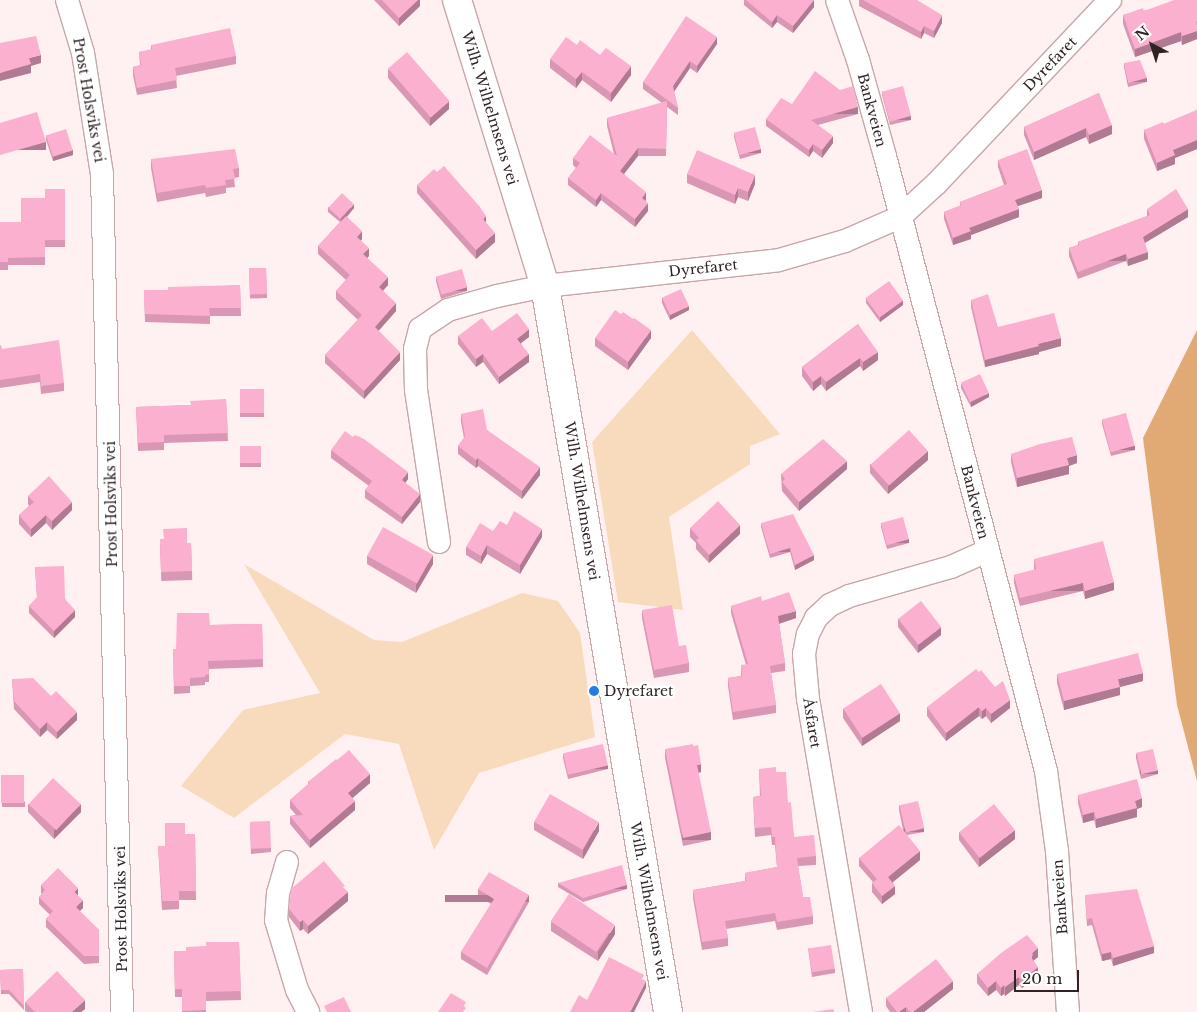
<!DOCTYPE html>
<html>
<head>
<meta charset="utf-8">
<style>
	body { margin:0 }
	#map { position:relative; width:1197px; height:1012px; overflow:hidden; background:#fff1f1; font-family:"Libre Baskerville",serif }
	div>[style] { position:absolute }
	.green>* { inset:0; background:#f8dabd }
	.forest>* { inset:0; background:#e1aa74 }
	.roads { filter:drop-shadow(1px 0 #c6a7a7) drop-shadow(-1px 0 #c6a7a7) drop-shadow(0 1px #c6a7a7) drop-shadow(0 -1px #c6a7a7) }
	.minor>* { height:22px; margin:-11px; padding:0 11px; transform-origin:11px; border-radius:11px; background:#fff }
	.tertiary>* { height:28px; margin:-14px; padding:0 14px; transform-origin:14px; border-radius:14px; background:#fff }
	.wall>* { inset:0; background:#d997b3; transform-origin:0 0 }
	.shaded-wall>* { inset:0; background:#b07b92; transform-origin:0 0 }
	.building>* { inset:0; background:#fcb0d0; transform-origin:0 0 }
	.dots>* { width:14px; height:14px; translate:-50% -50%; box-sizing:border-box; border:2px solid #fff; border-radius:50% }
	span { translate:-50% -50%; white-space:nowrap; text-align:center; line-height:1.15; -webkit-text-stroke:4.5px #fff; paint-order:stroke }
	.street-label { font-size:14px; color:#2f2323 }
	.poi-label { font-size:14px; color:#2f2323 }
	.left { translate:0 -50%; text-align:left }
	.north { position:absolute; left:1127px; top:20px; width:50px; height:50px; -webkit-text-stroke:4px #fff; paint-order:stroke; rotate:320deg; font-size:14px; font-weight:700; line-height:20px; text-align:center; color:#2f2323 }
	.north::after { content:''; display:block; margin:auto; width:18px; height:22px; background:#2f2323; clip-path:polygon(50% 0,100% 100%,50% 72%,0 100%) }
	.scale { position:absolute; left:1014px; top:970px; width:65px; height:22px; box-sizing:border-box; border:2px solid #2f2323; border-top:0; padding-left:6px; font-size:15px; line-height:18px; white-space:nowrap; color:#2f2323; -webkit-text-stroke:4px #fff; paint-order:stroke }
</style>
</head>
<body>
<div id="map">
	<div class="green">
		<i style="clip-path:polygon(692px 330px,780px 434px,750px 446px,750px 464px,669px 517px,683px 610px,618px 602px,592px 442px)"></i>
		<i style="clip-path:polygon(244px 564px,374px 640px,402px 642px,522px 593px,558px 601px,580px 633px,595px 737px,479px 773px,434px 850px,399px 744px,345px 734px,234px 818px,181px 786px,243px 710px,320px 693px)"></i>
	</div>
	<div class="forest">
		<i style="clip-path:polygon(1197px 330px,1197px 781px,1177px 705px,1143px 438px)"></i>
	</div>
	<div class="roads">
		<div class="minor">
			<i style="left:67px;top:0;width:55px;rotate:73.2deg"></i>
			<i style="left:83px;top:53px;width:122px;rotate:81.1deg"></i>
			<i style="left:102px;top:174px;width:838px;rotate:88.63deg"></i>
			<i style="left:837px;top:0;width:64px;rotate:70.7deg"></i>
			<i style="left:858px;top:60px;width:100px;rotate:74.3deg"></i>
			<i style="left:885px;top:156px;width:636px;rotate:75.33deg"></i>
			<i style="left:1046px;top:771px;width:81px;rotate:82.2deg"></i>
			<i style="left:1057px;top:851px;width:161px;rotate:86.1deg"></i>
			<i style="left:439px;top:542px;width:154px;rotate:-98.6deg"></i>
			<i style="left:416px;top:390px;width:41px;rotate:-91.4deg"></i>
			<i style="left:415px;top:349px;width:21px;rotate:-76deg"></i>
			<i style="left:420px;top:329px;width:34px;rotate:-34deg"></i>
			<i style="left:448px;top:310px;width:51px;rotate:-15.9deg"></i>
			<i style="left:497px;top:296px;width:49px;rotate:-11.8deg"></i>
			<i style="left:545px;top:286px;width:235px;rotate:-6.3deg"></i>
			<i style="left:779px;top:260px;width:69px;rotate:-16.1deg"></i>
			<i style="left:845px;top:241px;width:60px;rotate:-23.6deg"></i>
			<i style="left:900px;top:217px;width:50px;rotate:-42.6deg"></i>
			<i style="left:937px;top:183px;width:252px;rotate:-46.6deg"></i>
			<i style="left:287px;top:862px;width:32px;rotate:106deg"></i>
			<i style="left:278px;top:893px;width:27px;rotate:94deg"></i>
			<i style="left:276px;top:920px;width:73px;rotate:73.3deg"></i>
			<i style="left:297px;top:990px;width:25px;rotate:63deg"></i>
			<i style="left:861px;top:1012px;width:317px;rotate:-99.6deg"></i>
			<i style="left:808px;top:699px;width:45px;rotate:-95.1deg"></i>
			<i style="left:804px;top:654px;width:20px;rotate:-79deg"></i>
			<i style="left:808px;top:634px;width:18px;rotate:-63deg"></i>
			<i style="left:816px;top:618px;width:19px;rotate:-43deg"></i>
			<i style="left:830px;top:605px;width:21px;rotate:-25deg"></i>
			<i style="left:849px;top:596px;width:106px;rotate:-15.9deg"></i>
			<i style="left:951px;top:567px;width:39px;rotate:-24deg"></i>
		</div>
		<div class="tertiary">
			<i style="left:457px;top:0;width:299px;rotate:72.9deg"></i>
			<i style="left:545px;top:286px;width:736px;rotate:80.38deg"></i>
		</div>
	</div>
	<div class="wall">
		<i style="clip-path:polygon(374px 0,420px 0,420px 6px,399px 26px)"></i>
		<i style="clip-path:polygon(744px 0,814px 0,814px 7px,793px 33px,777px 22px,772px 28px,744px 5px)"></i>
		<i style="clip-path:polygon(859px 0,917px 0,942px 23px,934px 38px,924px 33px,921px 39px,859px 6px)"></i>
		<i style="clip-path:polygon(1197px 0,1197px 39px,1182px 45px,1181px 41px,1135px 57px,1123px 24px,1123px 15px)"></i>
		<i style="clip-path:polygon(717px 44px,697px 73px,690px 68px,674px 92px,678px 108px,678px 115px,667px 107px,666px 156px,638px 156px,624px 174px,646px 200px,645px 201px,648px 211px,635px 227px,601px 200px,596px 207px,568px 185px,568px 178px,576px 168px,573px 165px,573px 158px,614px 154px,607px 126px,607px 118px,662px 103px,643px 89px,643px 82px)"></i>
		<i style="clip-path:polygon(151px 45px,236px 56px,236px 64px,176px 76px,177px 88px,137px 95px,133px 75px,133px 67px,140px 65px,139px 52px,151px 50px)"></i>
		<i style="clip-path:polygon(577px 45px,600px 55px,631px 75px,611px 102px,582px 80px,576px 88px,550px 68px,550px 59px)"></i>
		<i style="clip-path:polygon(1124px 63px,1147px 82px,1128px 87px,1124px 67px)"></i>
		<i style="clip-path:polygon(388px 69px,449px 109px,430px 126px,388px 78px)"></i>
		<i style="clip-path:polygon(882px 91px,911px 120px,890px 125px,882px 95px)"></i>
		<i style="clip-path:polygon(1099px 93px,1112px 134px,1089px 144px,1086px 137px,1034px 160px,1024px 135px,1024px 127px)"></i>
		<i style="clip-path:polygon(792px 104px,858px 114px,818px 125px,833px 143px,822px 158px,813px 151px,809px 157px,766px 126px,766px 119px)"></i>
		<i style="clip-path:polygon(1197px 110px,1197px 149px,1175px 158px,1175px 164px,1157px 171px,1144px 139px,1144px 130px,1164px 124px)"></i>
		<i style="clip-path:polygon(734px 133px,761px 153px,740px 159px,734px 137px)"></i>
		<i style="clip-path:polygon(46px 135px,73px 155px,53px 161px,46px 140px)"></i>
		<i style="clip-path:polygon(151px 159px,239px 168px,239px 177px,234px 178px,235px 187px,226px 188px,226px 193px,206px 197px,205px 193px,157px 202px,151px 168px)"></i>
		<i style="clip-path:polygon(998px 160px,1042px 198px,1018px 206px,1019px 217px,971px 235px,971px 239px,953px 245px,944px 219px,944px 212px,960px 206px,960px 202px,1004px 185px,998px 167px)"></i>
		<i style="clip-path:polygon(687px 174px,755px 184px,748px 201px,738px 197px,735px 204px,687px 183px)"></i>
		<i style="clip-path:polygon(417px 185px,486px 223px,495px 242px,476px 259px,417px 193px)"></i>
		<i style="clip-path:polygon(65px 189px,65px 247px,45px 247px,45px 265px,8px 265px,8px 270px,0 270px,0 222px,21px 222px,45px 198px)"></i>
		<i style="clip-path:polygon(328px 207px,354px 208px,347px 217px,362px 239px,361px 241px,369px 256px,367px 258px,388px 285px,383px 291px,396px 311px,378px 331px,400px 360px,364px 399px,325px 363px,325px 355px,358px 320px,336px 299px,336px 291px,346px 280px,318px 254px,318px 246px,340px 222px,328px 212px)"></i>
		<i style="clip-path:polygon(1147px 209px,1188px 217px,1145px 243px,1148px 259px,1128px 266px,1126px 261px,1078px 279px,1069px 256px,1069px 248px,1078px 245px,1078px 242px,1147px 216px)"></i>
		<i style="left:266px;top:268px;width:30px;height:17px;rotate:88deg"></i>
		<i style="clip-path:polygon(436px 277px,467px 291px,441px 299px,436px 281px)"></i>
		<i style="clip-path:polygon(240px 285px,241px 316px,210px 316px,210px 324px,145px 322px,144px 290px,168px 290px)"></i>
		<i style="clip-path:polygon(662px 298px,689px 310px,670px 320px,662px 303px)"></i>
		<i style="clip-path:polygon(866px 298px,903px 305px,880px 322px,866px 303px)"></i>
		<i style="clip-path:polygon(971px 300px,998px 327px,1061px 346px,1039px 352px,1039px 354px,985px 367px,971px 307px)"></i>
		<i style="clip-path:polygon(858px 324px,878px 360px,863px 371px,860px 366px,826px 391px,821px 384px,813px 391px,802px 376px,802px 367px)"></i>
		<i style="clip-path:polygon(492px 331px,529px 337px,521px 343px,529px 362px,499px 384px,483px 362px,476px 367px,458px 344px,458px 336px)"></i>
		<i style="clip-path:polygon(595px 338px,651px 338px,628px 370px,595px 346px)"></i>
		<i style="clip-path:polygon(0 345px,2px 349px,64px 383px,64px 391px,41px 394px,40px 382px,0 388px)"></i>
		<i style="clip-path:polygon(961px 384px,989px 397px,971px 407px,961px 388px)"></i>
		<i style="left:240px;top:389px;width:24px;height:28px"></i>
		<i style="clip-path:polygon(226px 399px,228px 441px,164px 443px,164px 450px,138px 451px,136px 407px,191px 405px)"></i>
		<i style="clip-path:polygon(461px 414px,487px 430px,540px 475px,522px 499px,478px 466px,476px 468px,458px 454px,458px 446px,464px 438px,461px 422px)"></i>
		<i style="clip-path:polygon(1102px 419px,1135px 450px,1111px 456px,1102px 424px)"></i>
		<i style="left:261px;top:446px;width:21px;height:21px;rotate:90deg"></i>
		<i style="clip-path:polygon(331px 450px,408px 479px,405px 483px,420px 502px,402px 524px,365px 498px,365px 490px,369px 486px,331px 458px)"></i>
		<i style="clip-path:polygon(1011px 454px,1077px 463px,1069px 466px,1069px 474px,1017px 487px,1011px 462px)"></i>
		<i style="clip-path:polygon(928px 460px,888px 494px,870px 473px,870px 464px)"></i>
		<i style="clip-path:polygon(847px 469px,799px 511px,782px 491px,781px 474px)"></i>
		<i style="clip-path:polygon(28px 496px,72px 510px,52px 530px,46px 523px,31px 537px,19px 524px,19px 515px,29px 506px,28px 504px)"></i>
		<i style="clip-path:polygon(761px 523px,814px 560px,795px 570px,790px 552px,770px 558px,761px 527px)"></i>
		<i style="clip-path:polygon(881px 523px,909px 543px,887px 549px,881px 527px)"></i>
		<i style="clip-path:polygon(507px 525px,542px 537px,520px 574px,487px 554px,481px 564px,466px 555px,466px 547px,493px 531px)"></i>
		<i style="clip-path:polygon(690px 528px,740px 534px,709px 563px,696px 549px,696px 543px,690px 537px)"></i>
		<i style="left:191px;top:543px;width:37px;height:31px;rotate:88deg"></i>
		<i style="clip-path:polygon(367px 556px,433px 564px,416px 593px,367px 564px)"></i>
		<i style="clip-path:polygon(1034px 559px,1114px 590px,1085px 599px,1083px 591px,1020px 606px,1014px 583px,1014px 575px,1034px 570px)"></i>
		<i style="clip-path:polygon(35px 567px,65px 599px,75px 617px,54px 638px,29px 613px,29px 606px,37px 598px)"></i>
		<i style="clip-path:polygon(762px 601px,796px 618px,779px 624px,785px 663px,785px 671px,771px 673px,776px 705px,776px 713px,733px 720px,728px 686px,728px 678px,741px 676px,741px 665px,746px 665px,731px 613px,731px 606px)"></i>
		<i style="clip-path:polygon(642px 610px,679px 646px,689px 663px,689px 672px,654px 678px,642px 618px)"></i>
		<i style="clip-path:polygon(898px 619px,941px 635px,918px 653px,898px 627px)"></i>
		<i style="clip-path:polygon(262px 624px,263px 667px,209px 669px,209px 682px,205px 682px,205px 685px,190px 686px,190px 693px,174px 694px,173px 649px,176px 649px,210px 625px)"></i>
		<i style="clip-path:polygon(1057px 674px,1143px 681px,1120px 687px,1120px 695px,1064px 710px,1057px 683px)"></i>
		<i style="clip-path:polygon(12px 679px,51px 696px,77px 720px,57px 739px,47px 730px,40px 737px,14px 709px)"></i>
		<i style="clip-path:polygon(927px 707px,1010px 708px,991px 723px,986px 716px,982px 719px,979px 716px,946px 741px,927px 716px)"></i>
		<i style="clip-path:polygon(843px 709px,900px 721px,862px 746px,843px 718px)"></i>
		<i style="clip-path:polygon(665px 749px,701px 772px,698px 773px,711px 840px,683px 846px,665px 758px)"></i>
		<i style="clip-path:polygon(1136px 753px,1158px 774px,1141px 779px,1136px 758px)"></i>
		<i style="clip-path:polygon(563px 754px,608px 769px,568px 779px,563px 758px)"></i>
		<i style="clip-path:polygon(337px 760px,370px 783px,352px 798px,355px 810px,310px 848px,290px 824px,290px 816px,296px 815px,290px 808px,290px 800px,308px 785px,308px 782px)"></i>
		<i style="clip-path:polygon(759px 769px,776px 772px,788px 803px,794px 837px,816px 856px,816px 865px,798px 866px,803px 897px,813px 916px,813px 924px,777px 930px,775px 921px,726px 929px,728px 938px,728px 946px,702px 950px,693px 898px,693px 890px,745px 881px,745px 873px,777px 867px,775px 845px,772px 845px,771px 835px,755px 837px,753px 797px,760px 796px)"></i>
		<i style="clip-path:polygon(1px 775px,25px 802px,25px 807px,2px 807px)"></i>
		<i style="clip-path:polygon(1078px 795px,1142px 807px,1137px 809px,1137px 817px,1096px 828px,1094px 820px,1083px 823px,1078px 803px)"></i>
		<i style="clip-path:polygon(28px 804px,81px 812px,54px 839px,28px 812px)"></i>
		<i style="clip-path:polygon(899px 805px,924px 832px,907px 835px,920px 860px,893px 882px,895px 894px,882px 904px,872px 892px,872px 883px,873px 882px,859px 866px,859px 858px,903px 830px,899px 810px)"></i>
		<i style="clip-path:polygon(534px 822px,599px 831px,583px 859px,534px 830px)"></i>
		<i style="clip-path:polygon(250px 823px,271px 848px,271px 852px,251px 854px)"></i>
		<i style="clip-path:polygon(959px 832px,1015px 839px,979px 867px,959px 840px)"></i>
		<i style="clip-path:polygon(185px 834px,195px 834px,196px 900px,179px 900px,179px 909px,162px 910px,158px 846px,165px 846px)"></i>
		<i style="clip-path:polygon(558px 883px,627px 889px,583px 902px,558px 887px)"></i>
		<i style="clip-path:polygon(41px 885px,78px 896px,83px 908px,79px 911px,99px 930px,99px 963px,84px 964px,46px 927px,46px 919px,50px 915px,39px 904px,39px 897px,42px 894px,41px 893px)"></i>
		<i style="clip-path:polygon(345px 889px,348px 901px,308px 934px,303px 929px,300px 931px,289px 917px,289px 909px)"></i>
		<i style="clip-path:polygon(478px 889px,529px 902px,487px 975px,461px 959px,461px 952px,491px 904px,478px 896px)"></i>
		<i style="clip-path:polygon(1085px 895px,1154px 953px,1113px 966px,1111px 959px,1102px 961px,1092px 925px,1087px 926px)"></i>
		<i style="clip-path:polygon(551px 922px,615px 934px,598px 961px,551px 931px)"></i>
		<i style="clip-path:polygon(239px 942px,241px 1000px,206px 1001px,206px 1012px,182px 1012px,182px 997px,175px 997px,174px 951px,186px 951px,206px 946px)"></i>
		<i style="clip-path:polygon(808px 948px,835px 969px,835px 973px,812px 977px)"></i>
		<i style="clip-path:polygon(1038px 957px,1033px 961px,1038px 975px,1022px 988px,1019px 985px,1005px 996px,1004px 994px,1001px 996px,996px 990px,988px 996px,977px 983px,977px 974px)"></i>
		<i style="clip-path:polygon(23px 969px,24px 1010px,9px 994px,1px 994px,0 970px)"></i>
		<i style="clip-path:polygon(953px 989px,924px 1012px,890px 1012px,886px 1006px,886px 998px)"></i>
		<i style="clip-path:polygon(25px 1002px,85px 1009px,81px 1012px,27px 1012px,25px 1011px)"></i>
	</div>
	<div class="shaded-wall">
		<i style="clip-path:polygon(418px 0,420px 0,420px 6px,399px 26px,399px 18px)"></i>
		<i style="clip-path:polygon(814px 0,814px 7px,793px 33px,793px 26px)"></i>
		<i style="clip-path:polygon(777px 15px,777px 22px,772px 28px,772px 22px)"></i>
		<i style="clip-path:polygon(942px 15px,942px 23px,934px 38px,934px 31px)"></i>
		<i style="clip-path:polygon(924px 26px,924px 33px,921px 39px,921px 32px)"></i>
		<i style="clip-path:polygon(1197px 31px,1197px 39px,1182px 45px,1182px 36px)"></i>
		<i style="clip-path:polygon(1181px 32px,1181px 41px,1135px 57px,1135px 49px)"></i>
		<i style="clip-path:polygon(717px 37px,717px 44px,697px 73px,697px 66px)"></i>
		<i style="clip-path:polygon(41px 55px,41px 63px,31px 66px,31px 73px,0 81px,0 73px,29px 58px)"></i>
		<i style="clip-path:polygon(690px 61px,690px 68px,673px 93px,673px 86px)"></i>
		<i style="clip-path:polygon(631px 66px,631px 75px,611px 102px,611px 93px)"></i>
		<i style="clip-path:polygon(582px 72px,582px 80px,576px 88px,576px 79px)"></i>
		<i style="left:1147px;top:78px;width:4px;height:20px;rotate:90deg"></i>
		<i style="clip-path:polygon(449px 101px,449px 109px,430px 126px,430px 118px)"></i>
		<i style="left:858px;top:107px;width:7px;height:49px;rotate:90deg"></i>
		<i style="left:911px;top:116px;width:4px;height:22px;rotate:90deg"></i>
		<i style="clip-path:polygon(1112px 125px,1112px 134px,1089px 144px,1089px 135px)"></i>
		<i style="clip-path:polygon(1086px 128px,1086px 137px,1034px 160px,1034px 152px)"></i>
		<i style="clip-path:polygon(833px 136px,833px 143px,822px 158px,822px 150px)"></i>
		<i style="clip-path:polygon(1197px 140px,1197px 149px,1175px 158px,1175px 164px,1157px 171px,1157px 163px,1173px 150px)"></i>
		<i style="left:46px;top:142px;width:8px;height:48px;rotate:90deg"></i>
		<i style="clip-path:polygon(813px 144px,813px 151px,809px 157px,809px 150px)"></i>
		<i style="clip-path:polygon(638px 148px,638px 156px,620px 179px,620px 171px)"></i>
		<i style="left:761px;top:149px;width:4px;height:22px;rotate:90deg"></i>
		<i style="clip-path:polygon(73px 150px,73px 155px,53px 161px,53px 157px)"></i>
		<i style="clip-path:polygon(755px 175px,755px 184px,748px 201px,748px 192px)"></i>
		<i style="clip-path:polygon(738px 188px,738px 197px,735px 204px,735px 195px)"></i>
		<i style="clip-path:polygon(1042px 190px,1042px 198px,1015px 207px,1015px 200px)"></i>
		<i style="clip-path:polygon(646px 192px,646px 200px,642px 206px,642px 198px)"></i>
		<i style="clip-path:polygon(601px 193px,601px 200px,596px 207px,596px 200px)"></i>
		<i style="clip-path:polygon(648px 203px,648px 211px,635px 227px,635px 219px)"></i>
		<i style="clip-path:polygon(354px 204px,354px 208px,341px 223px,341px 219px)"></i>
		<i style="clip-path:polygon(1019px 209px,1019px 217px,971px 235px,971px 239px,953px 245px,953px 238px,969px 228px)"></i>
		<i style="clip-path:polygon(1188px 209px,1188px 217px,1143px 244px,1143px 237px)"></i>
		<i style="clip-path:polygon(486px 216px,486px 225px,483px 219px)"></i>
		<i style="clip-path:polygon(362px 231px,362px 239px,357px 245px,357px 237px)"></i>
		<i style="clip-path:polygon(495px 233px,495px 242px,476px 259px,476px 250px)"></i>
		<i style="clip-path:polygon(369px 248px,369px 256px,363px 262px,363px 254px)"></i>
		<i style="clip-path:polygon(1148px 252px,1148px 259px,1128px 266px,1128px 259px)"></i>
		<i style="left:1126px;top:254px;width:7px;height:51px;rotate:90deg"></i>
		<i style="clip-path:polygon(388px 277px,388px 285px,379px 295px,379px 287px)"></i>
		<i style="left:467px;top:287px;width:4px;height:27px;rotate:90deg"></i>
		<i style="clip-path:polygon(903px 300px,903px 305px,880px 322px,880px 317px)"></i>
		<i style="clip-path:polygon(396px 303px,396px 311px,375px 335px,375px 327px)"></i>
		<i style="clip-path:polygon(689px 306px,689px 310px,670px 320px,670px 315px)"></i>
		<i style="clip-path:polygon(529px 329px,529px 337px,517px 346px,517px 339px)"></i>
		<i style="clip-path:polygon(651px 330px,651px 338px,628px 370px,628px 362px)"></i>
		<i style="clip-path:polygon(1061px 338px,1061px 346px,1039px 352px,1039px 354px,985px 367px,985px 360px,1038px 344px)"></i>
		<i style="clip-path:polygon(400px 352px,400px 360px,364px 399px,364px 391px)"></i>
		<i style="clip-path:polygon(878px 352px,878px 360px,863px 371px,863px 362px)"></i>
		<i style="clip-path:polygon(483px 354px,483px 362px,476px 367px,476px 359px)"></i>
		<i style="clip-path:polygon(529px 354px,529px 362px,499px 384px,499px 377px)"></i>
		<i style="clip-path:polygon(860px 358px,860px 366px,826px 391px,826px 382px)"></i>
		<i style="clip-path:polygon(821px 376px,821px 384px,813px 391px,813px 382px)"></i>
		<i style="clip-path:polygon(989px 393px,989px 397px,971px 407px,971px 402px)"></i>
		<i style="left:1135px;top:446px;width:4px;height:25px;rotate:90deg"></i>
		<i style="clip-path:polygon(928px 451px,928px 460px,888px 494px,888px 486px)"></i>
		<i style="clip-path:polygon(1077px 455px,1077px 463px,1069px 466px,1069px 474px,1017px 487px,1017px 478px,1067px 458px)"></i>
		<i style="clip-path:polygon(478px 458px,478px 466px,476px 468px,476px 460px)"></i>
		<i style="clip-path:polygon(847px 461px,847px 469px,799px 511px,799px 502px)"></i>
		<i style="clip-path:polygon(540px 467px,540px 475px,522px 499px,522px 491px)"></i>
		<i style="clip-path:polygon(408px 472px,408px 479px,402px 488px,402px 480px)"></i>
		<i style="clip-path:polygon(420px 494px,420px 502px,402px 524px,402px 517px)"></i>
		<i style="clip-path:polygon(72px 502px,72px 510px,52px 530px,52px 521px)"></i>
		<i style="clip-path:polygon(46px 515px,46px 523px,31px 537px,31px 529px)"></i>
		<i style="clip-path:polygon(740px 525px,740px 534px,709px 563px,709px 555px)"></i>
		<i style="clip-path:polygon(542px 529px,542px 537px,520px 574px,520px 565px)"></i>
		<i style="left:909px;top:539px;width:4px;height:23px;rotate:90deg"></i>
		<i style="clip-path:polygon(487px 545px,487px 554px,481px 564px,481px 556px)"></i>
		<i style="left:790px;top:548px;width:4px;height:21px;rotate:90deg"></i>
		<i style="clip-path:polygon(433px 555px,433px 564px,416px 593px,416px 584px)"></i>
		<i style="clip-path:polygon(814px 555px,814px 560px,795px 570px,795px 565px)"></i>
		<i style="clip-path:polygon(1114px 582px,1114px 590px,1085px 599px,1085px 591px)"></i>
		<i style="left:1083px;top:583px;width:8px;height:65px;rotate:90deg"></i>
		<i style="clip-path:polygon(75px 610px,75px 617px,54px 638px,54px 631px)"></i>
		<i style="clip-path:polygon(796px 611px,796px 618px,778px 624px,778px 616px)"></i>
		<i style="clip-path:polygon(941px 627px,941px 635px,918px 653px,918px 645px)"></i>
		<i style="clip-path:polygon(1143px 673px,1143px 681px,1120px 687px,1120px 695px,1064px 710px,1064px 701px,1118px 679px)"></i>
		<i style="clip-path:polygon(1010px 700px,1010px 708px,991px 723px,991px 714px)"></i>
		<i style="clip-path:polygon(979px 707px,979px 716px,946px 741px,946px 733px)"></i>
		<i style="clip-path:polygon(986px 708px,986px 716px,982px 719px,982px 711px)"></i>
		<i style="clip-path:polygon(77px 712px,77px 720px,57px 739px,57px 732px)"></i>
		<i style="clip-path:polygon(900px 713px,900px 721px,862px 746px,862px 738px)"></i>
		<i style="clip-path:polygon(47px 722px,47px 730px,40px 737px,40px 729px)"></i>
		<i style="clip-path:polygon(701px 764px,701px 772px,697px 773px,697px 765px)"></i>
		<i style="left:608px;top:765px;width:4px;height:41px;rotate:90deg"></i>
		<i style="left:1158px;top:770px;width:4px;height:18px;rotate:90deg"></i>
		<i style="clip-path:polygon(370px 774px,370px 783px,348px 802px,348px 793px)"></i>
		<i style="clip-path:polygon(1142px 798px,1142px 807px,1137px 809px,1137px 817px,1096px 828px,1096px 819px,1135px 801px)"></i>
		<i style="clip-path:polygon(355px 801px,355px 810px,310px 848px,310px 840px)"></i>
		<i style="clip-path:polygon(81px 804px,81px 812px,54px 839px,54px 830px)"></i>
		<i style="clip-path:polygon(1094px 812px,1094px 820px,1083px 823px,1083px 815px)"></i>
		<i style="clip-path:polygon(599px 822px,599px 831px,583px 859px,583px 850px)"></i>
		<i style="left:924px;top:828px;width:4px;height:20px;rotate:90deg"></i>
		<i style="clip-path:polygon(1015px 830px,1015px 839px,979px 867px,979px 858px)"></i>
		<i style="left:711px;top:832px;width:8px;height:29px;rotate:90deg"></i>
		<i style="clip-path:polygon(920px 851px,920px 860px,888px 886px,888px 877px)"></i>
		<i style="left:627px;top:885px;width:4px;height:46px;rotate:90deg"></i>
		<i style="clip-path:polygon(895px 886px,895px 894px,882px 904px,882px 896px)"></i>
		<i style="clip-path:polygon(78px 888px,78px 896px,74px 892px)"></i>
		<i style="clip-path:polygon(348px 892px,348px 901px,308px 934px,308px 926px)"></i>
		<i style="left:529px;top:895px;width:7px;height:84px;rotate:90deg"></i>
		<i style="clip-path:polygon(83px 900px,83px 908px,76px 915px,76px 907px)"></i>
		<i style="clip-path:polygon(303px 920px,303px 929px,300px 931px,300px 922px)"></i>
		<i style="clip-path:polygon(615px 925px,615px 934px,598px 961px,598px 952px)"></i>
		<i style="clip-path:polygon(1154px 946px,1154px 953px,1113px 966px,1113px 958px)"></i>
		<i style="clip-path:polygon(1038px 948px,1038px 957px,1033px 961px,1031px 966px,1032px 953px)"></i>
		<i style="clip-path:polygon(1111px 952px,1111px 959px,1102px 961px,1102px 954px)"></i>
		<i style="clip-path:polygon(1038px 967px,1038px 975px,1022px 988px,1022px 980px)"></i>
		<i style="clip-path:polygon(1019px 977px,1019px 985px,1005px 996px,1005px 987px)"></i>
		<i style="clip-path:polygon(646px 981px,646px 988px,634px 1012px,630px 1012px)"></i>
		<i style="clip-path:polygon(953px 981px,953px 989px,924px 1012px,913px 1012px)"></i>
		<i style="clip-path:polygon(996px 981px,996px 990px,988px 996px,988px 988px)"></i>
		<i style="clip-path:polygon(1004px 985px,1004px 994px,1001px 996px,1001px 988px)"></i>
		<i style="clip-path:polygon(85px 1000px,85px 1009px,81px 1012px,72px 1012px)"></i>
		<i style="clip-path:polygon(906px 1007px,906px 1012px,899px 1012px)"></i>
	</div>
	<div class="building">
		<i style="clip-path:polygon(382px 0,418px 0,399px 18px)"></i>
		<i style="clip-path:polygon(746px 0,814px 0,793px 26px,777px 15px,772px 22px)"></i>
		<i style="clip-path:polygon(863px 0,917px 0,942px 15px,934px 31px,924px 26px,921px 32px)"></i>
		<i style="clip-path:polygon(1174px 0,1197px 0,1197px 22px,1196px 22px,1197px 25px,1197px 31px,1182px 36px,1181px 32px,1135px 49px,1123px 15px,1143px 8px,1144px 11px)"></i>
		<i style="clip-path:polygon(686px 16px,717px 37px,697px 66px,690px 61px,673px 86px,678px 108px,643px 82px)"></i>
		<i style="clip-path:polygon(230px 28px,236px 56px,175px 68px,177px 80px,137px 88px,133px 67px,141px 65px,139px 52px,152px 49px,151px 45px)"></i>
		<i style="clip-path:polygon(36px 36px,41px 55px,29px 58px,31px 64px,0 73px,0 43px)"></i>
		<i style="clip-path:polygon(566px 37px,577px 45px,580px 40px,600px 55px,606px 48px,631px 66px,611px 93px,582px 72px,576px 79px,550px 59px)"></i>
		<i style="left:407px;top:52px;width:65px;height:25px;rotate:49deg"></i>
		<i style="clip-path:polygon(1140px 60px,1147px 78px,1128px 83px,1124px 63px)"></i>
		<i style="clip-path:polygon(815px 71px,840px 90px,853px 86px,858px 107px,811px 120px,833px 136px,822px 150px,813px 144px,809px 150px,766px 119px,781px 98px,792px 104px)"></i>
		<i style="left:903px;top:86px;width:31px;height:22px;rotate:75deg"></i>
		<i style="clip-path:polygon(1099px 93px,1112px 125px,1089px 135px,1086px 128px,1034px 152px,1024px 127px)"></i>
		<i style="clip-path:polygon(667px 101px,666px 149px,638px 148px,620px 171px,646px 192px,642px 198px,648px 203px,635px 219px,601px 193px,596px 200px,568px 178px,580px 163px,573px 158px,590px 135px,617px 156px,607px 118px)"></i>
		<i style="clip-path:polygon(1197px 110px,1197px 140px,1173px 150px,1175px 155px,1157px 163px,1144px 130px,1163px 122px,1164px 124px)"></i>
		<i style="clip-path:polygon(37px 112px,46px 142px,0 155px,0 123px)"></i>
		<i style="left:755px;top:127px;width:23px;height:22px;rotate:75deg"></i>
		<i style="left:66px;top:129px;width:22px;height:21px;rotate:72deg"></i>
		<i style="clip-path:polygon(235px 149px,239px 168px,233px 169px,235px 179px,225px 180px,226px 185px,206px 188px,205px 185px,157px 193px,151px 159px)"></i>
		<i style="clip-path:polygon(1027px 149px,1042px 190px,1015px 200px,1019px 209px,969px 228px,971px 231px,953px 238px,944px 212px,961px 205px,960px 202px,1007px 184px,998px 160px)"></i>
		<i style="clip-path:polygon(697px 150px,755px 175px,748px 192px,738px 188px,735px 195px,687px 174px)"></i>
		<i style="clip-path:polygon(444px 166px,480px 207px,486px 216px,483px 219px,495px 233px,476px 250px,417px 185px,434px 169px,437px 172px)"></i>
		<i style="clip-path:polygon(45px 189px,65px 189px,65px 240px,45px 240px,45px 257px,8px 258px,8px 262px,0 262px,0 222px,21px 222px,21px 198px,45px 198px)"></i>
		<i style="clip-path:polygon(1176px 189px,1188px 209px,1143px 237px,1148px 252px,1128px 259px,1126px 254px,1078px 272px,1069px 248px,1079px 245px,1078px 242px,1150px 215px,1147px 209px)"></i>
		<i style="left:342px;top:193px;width:16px;height:20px;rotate:43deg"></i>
		<i style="clip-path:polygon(346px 216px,362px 231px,357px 237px,369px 248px,363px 254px,388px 277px,379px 287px,396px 303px,375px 327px,400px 352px,364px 391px,325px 355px,362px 315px,336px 291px,350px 275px,318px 246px)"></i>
		<i style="left:266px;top:268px;width:26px;height:17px;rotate:88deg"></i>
		<i style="left:462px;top:269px;width:19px;height:27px;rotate:74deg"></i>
		<i style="left:889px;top:281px;width:24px;height:29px;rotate:54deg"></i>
		<i style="clip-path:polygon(240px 285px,241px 308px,209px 308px,210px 316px,145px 314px,144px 290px,168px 290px,168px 287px)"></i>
		<i style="left:681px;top:289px;width:19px;height:21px;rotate:65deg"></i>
		<i style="clip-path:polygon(988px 294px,998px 327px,1054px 313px,1061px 338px,1038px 344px,1039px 346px,985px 360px,971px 300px)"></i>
		<i style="clip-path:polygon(615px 310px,621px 314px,623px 312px,633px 319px,634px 318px,651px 330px,628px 362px,595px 338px)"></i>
		<i style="clip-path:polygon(517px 313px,529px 329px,517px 339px,529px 354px,499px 377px,483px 354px,476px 359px,458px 336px,482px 318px,492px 331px)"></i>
		<i style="clip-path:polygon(858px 324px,878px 352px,863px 362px,860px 358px,826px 382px,821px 376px,813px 382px,802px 367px)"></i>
		<i style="clip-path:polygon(59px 340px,64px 383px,41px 386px,40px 374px,0 380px,0 345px,1px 345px,2px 349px)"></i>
		<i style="left:980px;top:374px;width:21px;height:21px;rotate:65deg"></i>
		<i style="left:240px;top:389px;width:24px;height:24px"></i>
		<i style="clip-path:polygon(226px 399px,228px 433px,164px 435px,164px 442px,138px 443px,136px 407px,191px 405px,190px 401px)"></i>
		<i style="clip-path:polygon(483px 409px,487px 430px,540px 467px,522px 491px,478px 458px,476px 460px,458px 446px,465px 436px,461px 414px)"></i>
		<i style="left:1126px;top:413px;width:34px;height:25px;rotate:75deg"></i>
		<i style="left:909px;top:430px;width:28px;height:52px;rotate:48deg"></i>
		<i style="clip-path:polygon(345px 431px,353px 437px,355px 435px,364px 439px,408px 472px,402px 480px,420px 494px,402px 517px,365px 490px,372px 481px,331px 450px)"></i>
		<i style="clip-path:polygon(1072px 437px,1077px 455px,1067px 458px,1069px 465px,1017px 478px,1011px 454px,1040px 444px)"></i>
		<i style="clip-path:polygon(823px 439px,847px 461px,799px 502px,782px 482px,785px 479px,781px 474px)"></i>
		<i style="left:261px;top:446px;width:17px;height:21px;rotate:90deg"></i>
		<i style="clip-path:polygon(49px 476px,72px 502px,52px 521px,46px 515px,31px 529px,19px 515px,34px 502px,28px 496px)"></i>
		<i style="clip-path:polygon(718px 501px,740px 525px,709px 555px,696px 540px,699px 538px,690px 528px)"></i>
		<i style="clip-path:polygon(514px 511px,542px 529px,520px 565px,487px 545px,481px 556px,466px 547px,480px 523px,493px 531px,500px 521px,507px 525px)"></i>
		<i style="clip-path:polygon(793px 514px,814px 555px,795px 565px,790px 548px,770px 554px,761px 523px)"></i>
		<i style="left:903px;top:517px;width:23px;height:23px;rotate:75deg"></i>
		<i style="left:383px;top:527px;width:57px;height:33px;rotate:29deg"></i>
		<i style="clip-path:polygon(187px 528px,187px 543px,191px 543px,192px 571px,161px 572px,160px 539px,164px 539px,163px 529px)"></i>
		<i style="clip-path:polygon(1103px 541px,1114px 582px,1085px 591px,1083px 583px,1020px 598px,1014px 575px,1036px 569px,1034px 559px)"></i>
		<i style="clip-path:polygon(64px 566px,65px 599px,75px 610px,54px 631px,29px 606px,37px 597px,35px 567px)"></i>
		<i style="clip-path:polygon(789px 592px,796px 611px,778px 616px,785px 663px,770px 666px,776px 705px,733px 712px,728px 678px,742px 676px,741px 665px,748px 664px,731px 606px,761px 596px,762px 601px)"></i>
		<i style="left:921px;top:601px;width:33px;height:29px;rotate:52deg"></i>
		<i style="clip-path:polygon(672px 605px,679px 646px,686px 645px,689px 663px,654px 670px,642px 610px)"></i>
		<i style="clip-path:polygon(177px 613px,209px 613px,210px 625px,262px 624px,263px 659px,208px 661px,209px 674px,205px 675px,205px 677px,190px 678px,190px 686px,174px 686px,173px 649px,176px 649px)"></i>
		<i style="clip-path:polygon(1138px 653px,1143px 673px,1118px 679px,1120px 687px,1064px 701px,1057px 674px)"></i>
		<i style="clip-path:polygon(976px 669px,979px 672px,981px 670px,995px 687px,1003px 681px,1010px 700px,991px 714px,986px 708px,982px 711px,979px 707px,946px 733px,927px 707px)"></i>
		<i style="clip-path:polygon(33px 678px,51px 696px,56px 691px,77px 712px,57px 732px,47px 722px,40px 729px,14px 701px,12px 679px)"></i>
		<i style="left:881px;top:684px;width:35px;height:45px;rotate:57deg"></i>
		<i style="left:603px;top:744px;width:22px;height:41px;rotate:77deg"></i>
		<i style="clip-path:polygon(693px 744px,693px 746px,698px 745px,701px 764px,697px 765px,711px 832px,683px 838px,665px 749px)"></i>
		<i style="left:1153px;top:749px;width:22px;height:17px;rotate:77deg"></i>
		<i style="clip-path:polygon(349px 750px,370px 774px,348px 793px,355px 801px,310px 840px,290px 816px,303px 815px,290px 800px,309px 783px,308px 782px,336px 759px,337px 760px)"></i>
		<i style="clip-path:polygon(776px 767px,776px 772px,786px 772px,788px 803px,791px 802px,794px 837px,814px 835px,816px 856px,797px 858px,803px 897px,810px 897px,813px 916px,777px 922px,775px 913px,725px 921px,728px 938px,702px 942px,693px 890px,746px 881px,745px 873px,777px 867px,775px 837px,772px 837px,771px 827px,755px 828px,753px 797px,761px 796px,759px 769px)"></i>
		<i style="left:1px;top:775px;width:23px;height:28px"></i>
		<i style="left:53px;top:778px;width:38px;height:36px;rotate:43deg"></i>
		<i style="clip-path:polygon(1137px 779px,1142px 798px,1135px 801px,1137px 808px,1096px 819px,1094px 812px,1083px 815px,1078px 795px)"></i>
		<i style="left:550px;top:794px;width:56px;height:32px;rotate:30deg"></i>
		<i style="left:918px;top:801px;width:28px;height:19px;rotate:77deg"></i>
		<i style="left:994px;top:804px;width:33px;height:45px;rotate:51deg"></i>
		<i style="left:270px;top:821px;width:27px;height:20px;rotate:88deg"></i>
		<i style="clip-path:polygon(165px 823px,185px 823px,185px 834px,195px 834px,196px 891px,179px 891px,179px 901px,162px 901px,158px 846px,165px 846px)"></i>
		<i style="clip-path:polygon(899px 825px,920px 851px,888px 877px,895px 886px,882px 896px,872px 883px,877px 879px,859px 858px)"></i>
		<i style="clip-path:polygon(324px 861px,345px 886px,343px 887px,348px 892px,308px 926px,303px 920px,300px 922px,289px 909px,291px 889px)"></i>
		<i style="clip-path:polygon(622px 865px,627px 885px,583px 898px,558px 883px)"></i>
		<i style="clip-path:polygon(58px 868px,78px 888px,74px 892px,83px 900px,76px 907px,99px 930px,99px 956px,84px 956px,46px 919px,53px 911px,39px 897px,45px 890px,41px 885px)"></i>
		<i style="clip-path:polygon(489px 872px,529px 895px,487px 968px,461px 952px,494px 899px,478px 889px)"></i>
		<i style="clip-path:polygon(1137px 889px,1154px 946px,1113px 958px,1111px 952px,1102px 954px,1092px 918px,1087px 919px,1085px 895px)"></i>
		<i style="left:569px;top:894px;width:55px;height:33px;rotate:34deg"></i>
		<i style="clip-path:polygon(1027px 935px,1038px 948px,1032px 953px,1033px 955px,1031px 957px,1038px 967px,1022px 980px,1019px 977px,1005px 987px,1004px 985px,1001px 988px,996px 981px,988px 988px,977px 974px,1001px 953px)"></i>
		<i style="clip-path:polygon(206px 942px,239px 942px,241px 991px,206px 992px,206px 1010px,182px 1011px,182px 989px,175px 989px,174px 951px,186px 951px,186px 947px,206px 946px)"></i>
		<i style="left:831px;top:945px;width:24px;height:23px;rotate:81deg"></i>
		<i style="clip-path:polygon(609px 957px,644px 975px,642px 979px,646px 981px,630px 1012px,570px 1012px,579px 995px,587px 1000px)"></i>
		<i style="clip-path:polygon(936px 959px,953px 981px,913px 1012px,910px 1012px,906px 1007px,899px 1012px,897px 1012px,886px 998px)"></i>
		<i style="clip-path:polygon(23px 969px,24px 1006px,9px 990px,1px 990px,0 970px)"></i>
		<i style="clip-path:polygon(57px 971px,85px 1000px,72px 1012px,35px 1012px,25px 1002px)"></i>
		<i style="clip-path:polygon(451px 993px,466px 1002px,464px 1006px,466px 1008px,463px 1012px,438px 1012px)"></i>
		<i style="clip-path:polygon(344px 997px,351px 1012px,327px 1012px,324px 1006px)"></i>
		<i style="clip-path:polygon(833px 1009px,834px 1012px,813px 1012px)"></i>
	</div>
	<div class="dots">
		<i style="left:594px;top:691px;background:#267ce7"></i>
	</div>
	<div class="street-label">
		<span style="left:1050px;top:64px;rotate:-46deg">Dyrefaret</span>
		<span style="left:89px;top:100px;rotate:80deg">Prost Holsviks vei</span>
		<span style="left:490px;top:108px;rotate:73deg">Wilh. Wilhelmsens vei</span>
		<span style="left:872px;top:110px;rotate:75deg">Bankveien</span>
		<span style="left:703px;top:268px;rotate:-6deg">Dyrefaret</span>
		<span style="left:582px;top:501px;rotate:81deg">Wilh. Wilhelmsens vei</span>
		<span style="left:975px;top:502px;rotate:76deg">Bankveien</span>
		<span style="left:111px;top:504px;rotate:-91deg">Prost Holsviks vei</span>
		<span style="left:812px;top:723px;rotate:81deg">Åsfaret</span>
		<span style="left:1060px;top:897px;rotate:-94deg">Bankveien</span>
		<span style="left:649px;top:901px;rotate:80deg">Wilh. Wilhelmsens vei</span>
		<span style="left:121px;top:909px;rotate:-91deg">Prost Holsviks vei</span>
	</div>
	<div class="poi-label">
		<span class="left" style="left:604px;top:691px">Dyrefaret</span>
	</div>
	<div class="north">N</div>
	<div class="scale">20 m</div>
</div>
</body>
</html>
